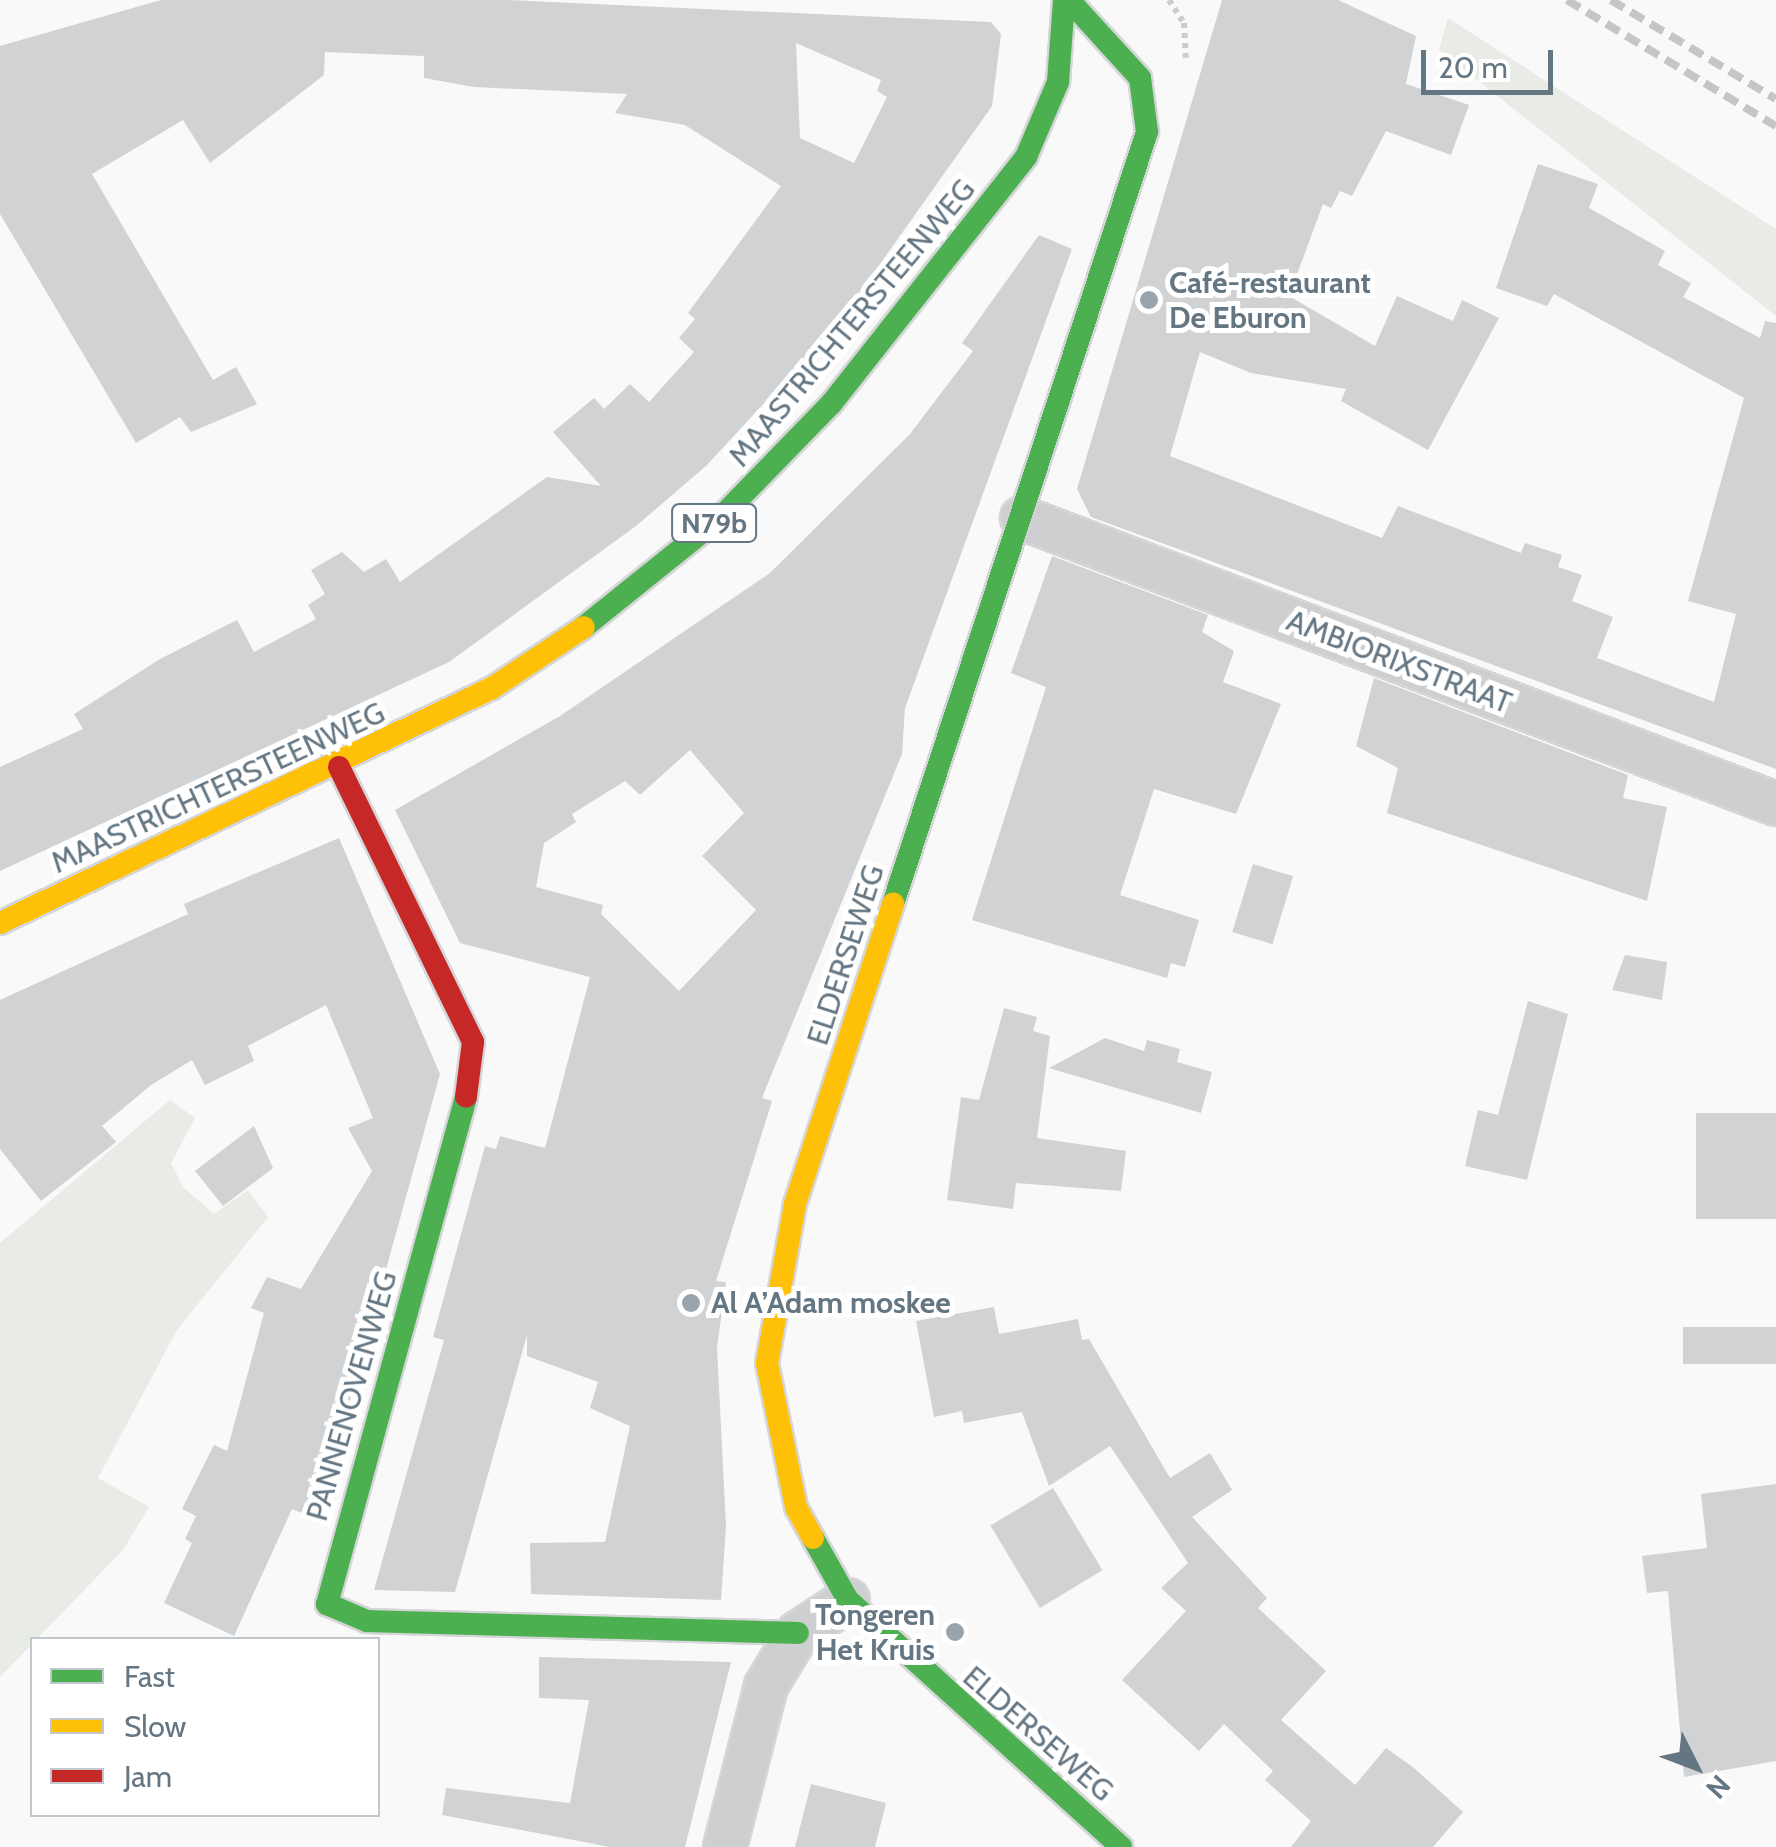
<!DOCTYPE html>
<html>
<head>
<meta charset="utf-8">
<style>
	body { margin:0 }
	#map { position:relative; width:1776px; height:1847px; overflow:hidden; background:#f9f9f9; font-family:Cabin,sans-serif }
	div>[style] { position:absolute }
	.green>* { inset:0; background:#e8ebe6 }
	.building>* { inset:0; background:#d0d2d3; transform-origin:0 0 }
	.path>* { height:6px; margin-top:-3px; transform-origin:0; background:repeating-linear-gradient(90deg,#cbcccd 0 5px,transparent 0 10px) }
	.roads { filter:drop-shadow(2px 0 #d5d6d7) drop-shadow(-2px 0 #d5d6d7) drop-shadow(0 2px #d5d6d7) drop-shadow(0 -2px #d5d6d7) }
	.street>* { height:42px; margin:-21px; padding:0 21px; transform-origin:21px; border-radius:21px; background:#cecfd0 }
	.fast>* { height:22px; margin:-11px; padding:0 11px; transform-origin:11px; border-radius:11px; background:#4caf50 }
	.slow>* { height:22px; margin:-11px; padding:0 11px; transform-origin:11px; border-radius:11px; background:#ffc107 }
	.jam>* { height:22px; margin:-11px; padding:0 11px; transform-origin:11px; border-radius:11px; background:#c62828 }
	.rail>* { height:8px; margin-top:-4px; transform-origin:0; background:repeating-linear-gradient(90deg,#c3c5c6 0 15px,transparent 0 23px) }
	.dots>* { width:28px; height:28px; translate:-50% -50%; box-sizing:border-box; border:5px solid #fff; border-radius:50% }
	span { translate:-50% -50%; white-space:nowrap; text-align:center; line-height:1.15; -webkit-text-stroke:10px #fff; paint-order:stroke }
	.shield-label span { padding:2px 8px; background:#fff; border:2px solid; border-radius:8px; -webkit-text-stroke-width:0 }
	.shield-label { font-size:28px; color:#657683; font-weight:700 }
	.poi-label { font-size:30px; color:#657683; font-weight:700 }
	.left { translate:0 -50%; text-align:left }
	.right { translate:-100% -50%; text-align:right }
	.street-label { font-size:30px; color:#657683 }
	.legend { position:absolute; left:30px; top:1637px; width:350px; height:180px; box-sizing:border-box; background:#fff; border:2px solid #c1c8cd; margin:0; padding:12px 18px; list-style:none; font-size:30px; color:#657683 }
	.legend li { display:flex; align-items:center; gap:20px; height:50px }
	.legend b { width:50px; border:2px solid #c1c8cd }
	.north { position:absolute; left:1646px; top:1717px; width:100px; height:100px; -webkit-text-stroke:8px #fff; paint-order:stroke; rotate:132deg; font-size:28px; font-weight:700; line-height:40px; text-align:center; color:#657683 }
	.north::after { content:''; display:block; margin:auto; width:35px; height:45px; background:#657683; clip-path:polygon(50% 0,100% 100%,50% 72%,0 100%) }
	.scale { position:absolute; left:1421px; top:50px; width:132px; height:45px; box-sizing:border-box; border:5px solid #657683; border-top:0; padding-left:12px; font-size:30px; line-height:35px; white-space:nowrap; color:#657683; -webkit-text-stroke:8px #fff; paint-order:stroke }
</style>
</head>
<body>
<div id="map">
	<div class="green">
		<i style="clip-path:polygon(1448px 18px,1776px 229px,1776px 316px,1439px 50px)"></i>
		<i style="clip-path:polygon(170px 1100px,195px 1118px,171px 1163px,183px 1187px,214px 1214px,248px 1190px,268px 1217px,177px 1330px,98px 1478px,149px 1507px,123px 1550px,0 1677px,0 1243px)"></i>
	</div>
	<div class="building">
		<i style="clip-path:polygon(evenodd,161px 0,507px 0,991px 22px,1001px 34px,992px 106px,839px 322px,706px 466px,636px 526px,449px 662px,0 871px,0 767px,83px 729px,74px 714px,160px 659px,237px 620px,254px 652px,316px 619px,308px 605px,325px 594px,311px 570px,342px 552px,364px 572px,386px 559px,400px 582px,547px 477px,601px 486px,553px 432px,594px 398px,604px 409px,630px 384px,649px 402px,694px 352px,679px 338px,695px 319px,688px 313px,781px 186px,685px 125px,615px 113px,627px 94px,474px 87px,424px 78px,424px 56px,325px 52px,324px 75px,210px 163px,183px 120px,92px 174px,213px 380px,236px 367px,257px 404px,191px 432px,180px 417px,136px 443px,0 214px,0 46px,161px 0,796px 43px,881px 80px,877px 91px,887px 97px,854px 163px,800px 138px,796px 43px)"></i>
		<i style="clip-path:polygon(1222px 0,1338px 0,1416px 36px,1406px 84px,1469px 105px,1451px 155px,1386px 131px,1352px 196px,1340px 191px,1331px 208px,1323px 204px,1289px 296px,1375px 346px,1397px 296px,1453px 321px,1462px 300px,1499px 318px,1428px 450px,1341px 401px,1346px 389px,1251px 373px,1200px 352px,1170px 456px,1382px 538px,1398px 506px,1521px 553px,1525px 543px,1562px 555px,1558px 567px,1582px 575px,1572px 601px,1613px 617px,1597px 658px,1714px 702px,1736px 614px,1688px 601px,1744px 398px,1554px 294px,1547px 306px,1496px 288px,1538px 164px,1598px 184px,1589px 208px,1665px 251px,1658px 265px,1691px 283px,1683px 297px,1760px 338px,1765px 321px,1776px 323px,1776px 769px,1091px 517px,1077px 489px)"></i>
		<i style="clip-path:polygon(evenodd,1039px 235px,1072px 249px,905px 708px,902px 754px,762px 1098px,772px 1101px,716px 1281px,726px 1282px,717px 1347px,726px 1526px,721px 1600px,531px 1594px,530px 1543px,605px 1542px,630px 1426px,590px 1408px,598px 1382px,527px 1356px,527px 1335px,455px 1592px,374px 1590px,444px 1340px,433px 1337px,485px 1146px,496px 1149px,500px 1136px,545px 1148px,590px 977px,460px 943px,395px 810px,560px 716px,770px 573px,910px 434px,973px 351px,962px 343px,1039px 235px,690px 750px,744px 813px,702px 856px,756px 910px,679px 991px,601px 914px,603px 905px,536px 887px,544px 843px,576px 822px,572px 814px,625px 781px,640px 795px,690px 750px)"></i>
		<i style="clip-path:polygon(1052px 556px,1208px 615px,1202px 632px,1234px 651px,1223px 682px,1281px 704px,1236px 814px,1154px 789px,1120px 895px,1199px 920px,1185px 967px,1171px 963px,1167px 978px,972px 920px,1046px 687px,1011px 673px)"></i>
		<i style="clip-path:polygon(1374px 678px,1628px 775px,1623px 798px,1667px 807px,1647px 901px,1387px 813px,1398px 768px,1356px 746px)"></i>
		<i style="clip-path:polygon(339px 838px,440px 1074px,317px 1519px,292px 1509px,234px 1636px,164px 1603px,192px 1543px,185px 1539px,196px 1516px,182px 1509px,214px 1445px,227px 1451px,264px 1313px,251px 1308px,267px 1277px,301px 1289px,372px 1171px,348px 1128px,373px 1118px,326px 1005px,248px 1046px,254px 1061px,205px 1085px,192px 1060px,151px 1085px,102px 1126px,116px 1142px,41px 1201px,0 1149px,0 1000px,188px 914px,184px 904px)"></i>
		<i style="left:1253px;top:864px;width:42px;height:71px;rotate:17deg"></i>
		<i style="clip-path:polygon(1625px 955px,1667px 962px,1662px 1000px,1612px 990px)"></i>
		<i style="clip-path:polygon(1528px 1001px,1568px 1014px,1527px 1180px,1465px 1166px,1478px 1110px,1498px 1115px)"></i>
		<i style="clip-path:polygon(1004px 1008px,1037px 1017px,1033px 1031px,1050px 1036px,1037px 1138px,1126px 1151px,1121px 1191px,1016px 1183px,1013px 1209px,947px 1200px,961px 1097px,979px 1100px)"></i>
		<i style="clip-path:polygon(1105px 1038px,1144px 1051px,1147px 1040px,1180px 1049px,1177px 1062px,1212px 1072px,1201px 1113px,1049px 1068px)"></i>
		<i style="left:1776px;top:1113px;width:106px;height:80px;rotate:90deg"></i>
		<i style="clip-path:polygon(254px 1126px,273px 1168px,223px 1206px,195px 1171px)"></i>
		<i style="clip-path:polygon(994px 1307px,999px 1334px,1078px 1319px,1082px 1340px,1089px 1339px,1170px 1478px,1210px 1453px,1232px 1490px,1192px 1517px,1267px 1598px,1258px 1608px,1326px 1671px,1281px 1720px,1355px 1785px,1386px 1748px,1414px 1768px,1463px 1812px,1433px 1847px,1291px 1847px,1311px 1821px,1265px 1780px,1273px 1771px,1224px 1724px,1199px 1751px,1122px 1680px,1186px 1611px,1161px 1588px,1188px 1563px,1110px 1446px,1049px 1486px,1022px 1412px,964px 1423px,962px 1411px,934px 1417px,916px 1321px)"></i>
		<i style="left:1776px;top:1327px;width:37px;height:93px;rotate:90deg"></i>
		<i style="clip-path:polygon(1776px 1484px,1776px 1761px,1684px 1777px,1668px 1591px,1647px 1593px,1642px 1556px,1707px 1548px,1701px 1494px)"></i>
		<i style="left:1053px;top:1488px;width:96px;height:73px;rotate:59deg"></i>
		<i style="clip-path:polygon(539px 1657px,731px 1662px,685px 1847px,610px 1847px,442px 1815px,446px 1788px,570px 1803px,589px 1700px,539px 1698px)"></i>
		<i style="clip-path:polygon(811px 1784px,886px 1803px,875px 1847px,795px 1847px)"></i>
	</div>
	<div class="path">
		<i style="left:1169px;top:0;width:27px;rotate:57deg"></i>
		<i style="left:1184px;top:23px;width:35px;rotate:87deg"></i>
	</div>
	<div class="roads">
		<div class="street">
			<i style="left:1022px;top:518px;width:806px;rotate:20.77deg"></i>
			<i style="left:725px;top:1847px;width:166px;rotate:-75.7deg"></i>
			<i style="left:766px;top:1686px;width:62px;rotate:-58.9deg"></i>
			<i style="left:798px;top:1633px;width:60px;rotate:-33.4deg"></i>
		</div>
		<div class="fast">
			<i style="left:584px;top:627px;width:177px;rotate:-38.8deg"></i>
			<i style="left:722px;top:516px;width:156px;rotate:-45.8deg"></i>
			<i style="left:831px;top:404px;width:315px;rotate:-51.7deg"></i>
			<i style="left:1026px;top:157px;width:82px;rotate:-66.9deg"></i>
			<i style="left:1058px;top:82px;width:82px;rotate:-85.8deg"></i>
			<i style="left:893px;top:904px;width:813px;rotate:-71.79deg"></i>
			<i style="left:1147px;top:132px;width:54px;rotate:-97.4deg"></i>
			<i style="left:1140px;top:78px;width:105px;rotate:-132.3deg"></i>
			<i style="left:466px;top:1097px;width:526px;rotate:105.33deg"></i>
			<i style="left:327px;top:1604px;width:43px;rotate:23deg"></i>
			<i style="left:367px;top:1621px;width:431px;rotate:1.6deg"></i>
			<i style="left:813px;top:1538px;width:71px;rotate:60.6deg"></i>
			<i style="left:848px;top:1600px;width:368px;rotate:42.1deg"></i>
		</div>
		<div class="slow">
			<i style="left:0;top:923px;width:545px;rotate:-25.53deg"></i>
			<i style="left:492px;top:688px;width:110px;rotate:-33.5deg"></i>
			<i style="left:813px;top:1538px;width:35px;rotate:-119deg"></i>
			<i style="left:796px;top:1507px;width:147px;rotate:-101.4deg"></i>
			<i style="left:767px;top:1363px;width:161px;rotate:-80deg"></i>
			<i style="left:795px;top:1204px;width:316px;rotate:-71.9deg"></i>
		</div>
		<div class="jam">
			<i style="left:339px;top:767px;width:306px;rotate:64deg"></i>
			<i style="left:473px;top:1042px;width:55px;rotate:97.3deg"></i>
		</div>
	</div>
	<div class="rail">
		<i style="left:1567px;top:0;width:244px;rotate:31.1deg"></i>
		<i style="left:1611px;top:0;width:192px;rotate:31deg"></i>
	</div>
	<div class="dots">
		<i style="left:1149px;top:300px;background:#99a4ac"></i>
		<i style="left:691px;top:1303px;background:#99a4ac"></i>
		<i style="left:955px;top:1632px;background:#99a4ac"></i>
	</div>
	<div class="shield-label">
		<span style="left:714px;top:523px">N79b</span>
	</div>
	<div class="poi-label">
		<span class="left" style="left:1169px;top:300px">Café-restaurant<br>De Eburon</span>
		<span class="left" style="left:711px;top:1303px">Al A’Adam moskee</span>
		<span class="right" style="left:935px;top:1632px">Tongeren<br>Het Kruis</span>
	</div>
	<div class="street-label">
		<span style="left:852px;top:323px;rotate:-50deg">MAASTRICHTERSTEENWEG</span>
		<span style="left:1399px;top:662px;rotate:21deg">AMBIORIXSTRAAT</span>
		<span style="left:218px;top:788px;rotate:-25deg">MAASTRICHTERSTEENWEG</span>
		<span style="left:846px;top:955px;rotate:-72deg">ELDERSEWEG</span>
		<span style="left:352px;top:1396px;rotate:-74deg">PANNENOVENWEG</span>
		<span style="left:1038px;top:1734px;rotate:41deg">ELDERSEWEG</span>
	</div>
	<ul class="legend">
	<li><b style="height:12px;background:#4caf50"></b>Fast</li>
	<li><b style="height:12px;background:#ffc107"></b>Slow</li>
	<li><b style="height:12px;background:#c62828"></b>Jam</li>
	</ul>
	<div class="north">N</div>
	<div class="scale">20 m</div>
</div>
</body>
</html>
